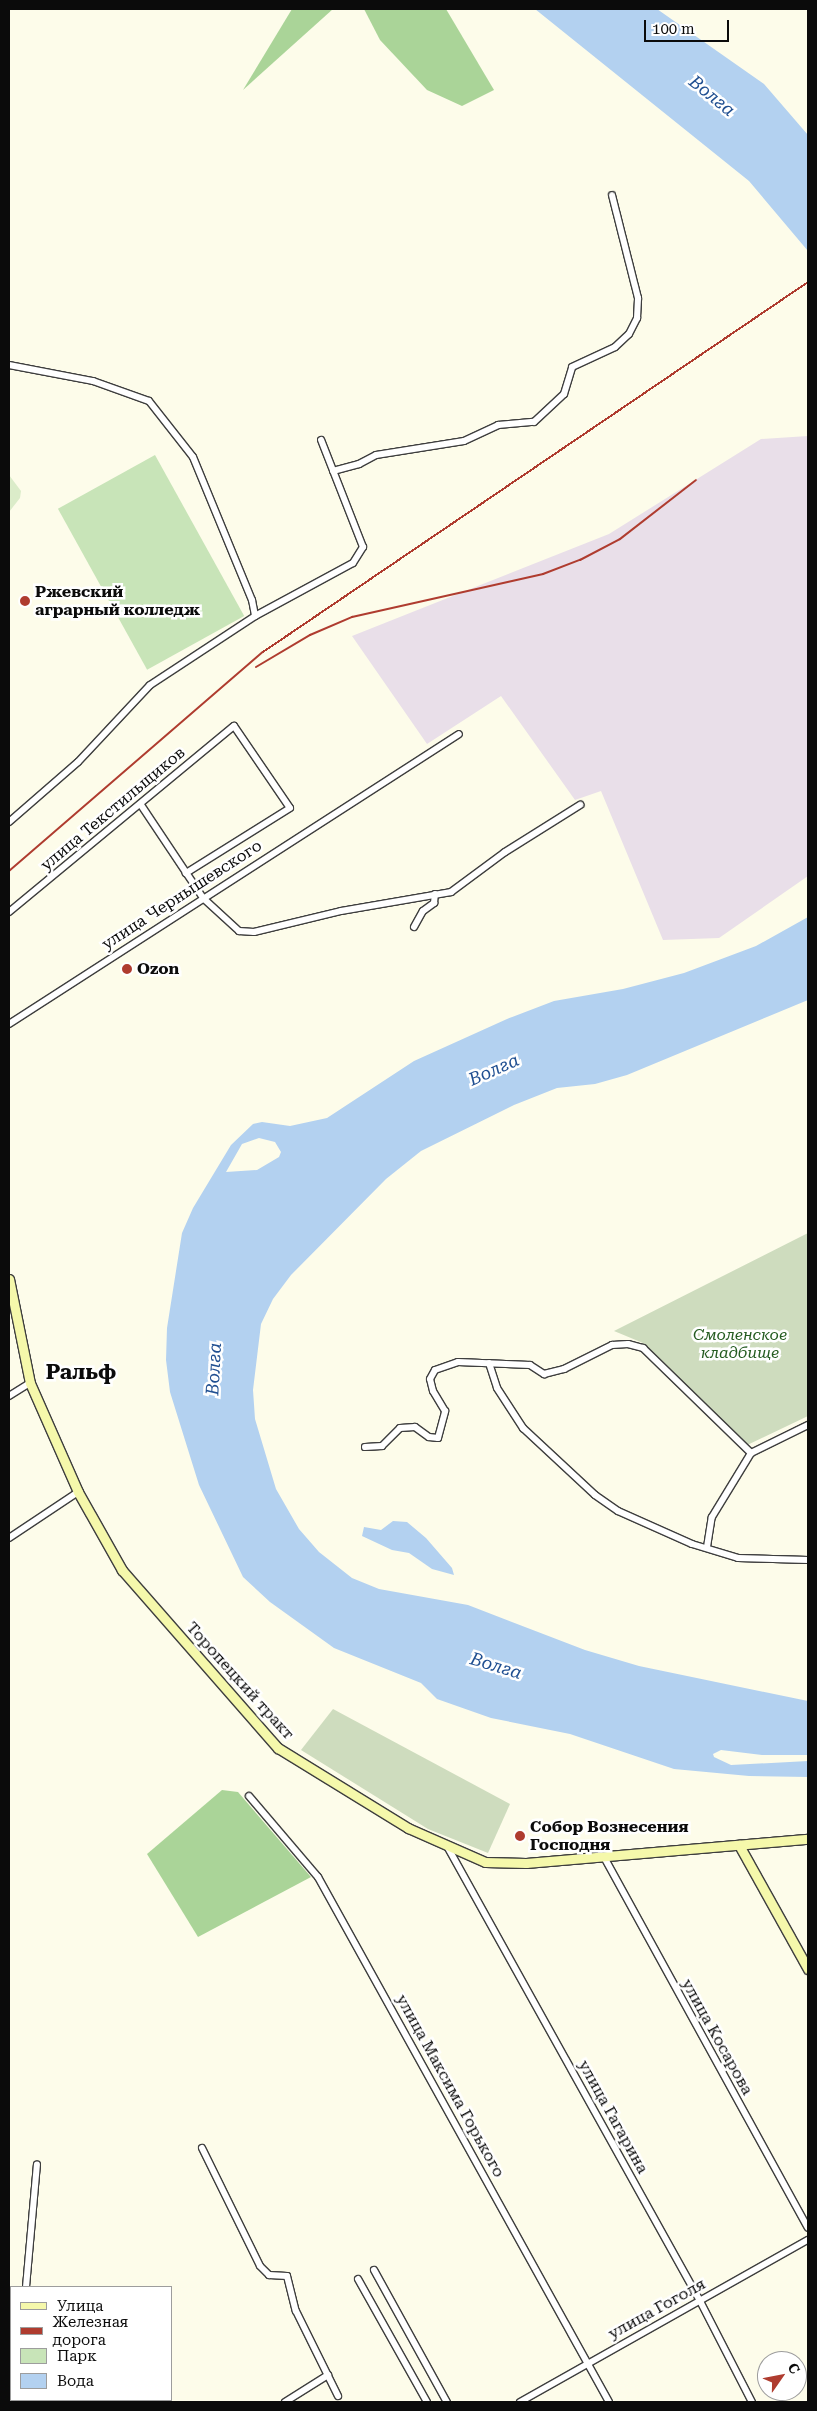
<!DOCTYPE html>
<html>
<head>
<meta charset="utf-8">
<style>
	body { margin:0 }
	#map { position:relative; width:817px; height:2411px; overflow:hidden; background:#fdfcea; font-family:"Roboto Serif",serif }
	div>[style] { position:absolute }
	.industrial>* { inset:0; background:#e9dfe9 }
	.green>* { inset:0; background:#c8e4b8; transform-origin:0 0 }
	.forest>* { inset:0; background:#aad498 }
	.cemetery>* { inset:0; background:#cedcbe }
	.pitch>* { inset:0; background:#dbecc9 }
	.water>* { inset:0; background:#b3d1f0 }
	.roads { filter:drop-shadow(1px 0 #3e3e3e) drop-shadow(-1px 0 #3e3e3e) drop-shadow(0 1px #3e3e3e) drop-shadow(0 -1px #3e3e3e) }
	.street>* { height:6px; margin:-3px; padding:0 3px; transform-origin:3px; border-radius:3px; background:#fff }
	.secondary>* { height:9px; margin:-4.5px; padding:0 4.5px; transform-origin:4.5px; border-radius:4.5px; background:#f5f8ab }
	.rail>* { height:2px; margin:-1px; padding:0 1px; transform-origin:1px; border-radius:1px; background:#af3c2f }
	.dots>* { width:14px; height:14px; translate:-50% -50%; box-sizing:border-box; border:2px solid #fff; border-radius:50% }
	span { translate:-50% -50%; white-space:nowrap; text-align:center; line-height:1.15; -webkit-text-stroke:5px #fff; paint-order:stroke }
	.poi-label { font-size:16px; color:#0b0b0b; font-weight:700 }
	.left { translate:0 -50%; text-align:left }
	.street-label { font-size:16px; color:#0b0b0b }
	.park-label { font-size:16px; color:#255c21; font-style:italic }
	.water-label { font-size:18px; color:#204f91; font-style:italic }
	.district-label { font-size:21px; color:#0b0b0b; font-weight:700 }
	.frame { position:absolute; inset:0; border:10px solid #0b0b0b; pointer-events:none }
	.legend { position:absolute; left:10px; top:2286px; width:162px; height:115px; box-sizing:border-box; background:#fff; border:1px solid #9d9d9d; margin:0; padding:6px 9px; list-style:none; font-size:15px; color:#0b0b0b }
	.legend li { display:flex; align-items:center; gap:10px; height:25px }
	.legend b { width:25px; border:1px solid #9d9d9d }
	.north { position:absolute; left:757px; top:2351px; width:50px; height:50px; box-sizing:border-box; background:#fff; border:1px solid #9d9d9d; border-radius:50%; rotate:57deg; font-size:14px; font-weight:700; line-height:20px; text-align:center; color:#0b0b0b }
	.north::after { content:''; display:block; margin:auto; width:18px; height:22px; background:#af3c2f; clip-path:polygon(50% 0,100% 100%,50% 72%,0 100%) }
	.scale { position:absolute; left:644px; top:20px; width:85px; height:22px; box-sizing:border-box; border:2px solid #0b0b0b; border-top:0; padding-left:6px; font-size:15px; line-height:18px; white-space:nowrap; color:#0b0b0b; -webkit-text-stroke:4px #fff; paint-order:stroke }
</style>
</head>
<body>
<div id="map">
	<div class="industrial">
		<i style="clip-path:polygon(808px 436px,808px 876px,719px 938px,663px 940px,601px 791px,575px 800px,501px 696px,427px 744px,352px 636px,609px 534px,761px 439px)"></i>
	</div>
	<div class="green">
		<i style="left:155px;top:455px;width:184px;height:111px;rotate:61deg"></i>
	</div>
	<div class="forest">
		<i style="clip-path:polygon(292px 9px,333px 9px,243px 90px)"></i>
		<i style="clip-path:polygon(364px 9px,446px 9px,494px 90px,462px 106px,427px 90px,380px 40px)"></i>
		<i style="clip-path:polygon(222px 1790px,238px 1792px,311px 1877px,198px 1937px,147px 1854px)"></i>
	</div>
	<div class="cemetery">
		<i style="clip-path:polygon(808px 1233px,808px 1416px,743px 1447px,643px 1343px,614px 1331px)"></i>
		<i style="clip-path:polygon(333px 1709px,510px 1804px,488px 1853px,428px 1829px,301px 1750px)"></i>
	</div>
	<div class="pitch">
		<i style="clip-path:polygon(9px 475px,21px 491px,20px 498px,9px 512px)"></i>
	</div>
	<div class="water">
		<i style="clip-path:polygon(535px 9px,657px 9px,764px 84px,808px 135px,808px 251px,749px 181px)"></i>
		<i style="clip-path:polygon(evenodd,808px 917px,808px 1000px,627px 1075px,595px 1084px,557px 1088px,514px 1105px,421px 1151px,386px 1179px,291px 1275px,273px 1299px,261px 1324px,253px 1390px,255px 1419px,276px 1489px,299px 1529px,319px 1552px,352px 1578px,379px 1589px,468px 1605px,585px 1650px,639px 1666px,808px 1701px,808px 1755px,762px 1755px,721px 1750px,713px 1754px,714px 1757px,731px 1765px,808px 1761px,808px 1777px,749px 1776px,674px 1769px,570px 1734px,491px 1718px,437px 1699px,421px 1683px,334px 1648px,270px 1602px,243px 1577px,199px 1485px,170px 1392px,166px 1360px,167px 1328px,182px 1233px,193px 1208px,231px 1145px,253px 1124px,262px 1122px,290px 1126px,327px 1118px,414px 1061px,507px 1019px,554px 1001px,623px 989px,684px 973px,756px 946px,808px 917px,259px 1138px,275px 1142px,281px 1152px,279px 1157px,257px 1170px,226px 1172px,242px 1144px,259px 1138px)"></i>
		<i style="clip-path:polygon(393px 1521px,407px 1522px,426px 1538px,452px 1568px,454px 1575px,432px 1569px,409px 1553px,392px 1550px,362px 1536px,364px 1527px,381px 1530px)"></i>
	</div>
	<div class="roads">
		<div class="street">
			<i style="left:9px;top:365px;width:86px;rotate:10.8deg"></i>
			<i style="left:93px;top:381px;width:59px;rotate:19.7deg"></i>
			<i style="left:149px;top:401px;width:71px;rotate:51.8deg"></i>
			<i style="left:193px;top:457px;width:155px;rotate:67.6deg"></i>
			<i style="left:252px;top:600px;width:16px;rotate:79deg"></i>
			<i style="left:333px;top:471px;width:27px;rotate:-15deg"></i>
			<i style="left:359px;top:464px;width:19px;rotate:-28deg"></i>
			<i style="left:376px;top:455px;width:89px;rotate:-9deg"></i>
			<i style="left:464px;top:441px;width:38px;rotate:-25deg"></i>
			<i style="left:498px;top:425px;width:36px;rotate:-5deg"></i>
			<i style="left:534px;top:422px;width:41px;rotate:-43deg"></i>
			<i style="left:564px;top:394px;width:28px;rotate:-73deg"></i>
			<i style="left:572px;top:367px;width:47px;rotate:-24.9deg"></i>
			<i style="left:615px;top:347px;width:19px;rotate:-43deg"></i>
			<i style="left:629px;top:334px;width:18px;rotate:-63deg"></i>
			<i style="left:637px;top:318px;width:20px;rotate:-87deg"></i>
			<i style="left:638px;top:298px;width:106px;rotate:-104.2deg"></i>
			<i style="left:141px;top:805px;width:112px;rotate:56.3deg"></i>
			<i style="left:203px;top:898px;width:49px;rotate:42.5deg"></i>
			<i style="left:239px;top:931px;width:15px;rotate:4deg"></i>
			<i style="left:254px;top:932px;width:89px;rotate:-13.6deg"></i>
			<i style="left:341px;top:911px;width:112px;rotate:-9.8deg"></i>
			<i style="left:451px;top:892px;width:67px;rotate:-36.5deg"></i>
			<i style="left:505px;top:852px;width:89px;rotate:-32.1deg"></i>
			<i style="left:9px;top:822px;width:91px;rotate:-41deg"></i>
			<i style="left:78px;top:762px;width:105px;rotate:-46.9deg"></i>
			<i style="left:150px;top:685px;width:126px;rotate:-33.3deg"></i>
			<i style="left:255px;top:616px;width:111px;rotate:-28.4deg"></i>
			<i style="left:353px;top:563px;width:19px;rotate:-58deg"></i>
			<i style="left:363px;top:547px;width:115px;rotate:-111.4deg"></i>
			<i style="left:9px;top:912px;width:292px;rotate:-39.6deg"></i>
			<i style="left:234px;top:726px;width:99px;rotate:55.7deg"></i>
			<i style="left:290px;top:808px;width:123px;rotate:148deg"></i>
			<i style="left:414px;top:927px;width:18px;rotate:-61deg"></i>
			<i style="left:423px;top:911px;width:14px;rotate:-36deg"></i>
			<i style="left:434px;top:903px;width:9px;rotate:-84deg"></i>
			<i style="left:9px;top:1024px;width:535px;rotate:-32.8deg"></i>
			<i style="left:489px;top:1363px;width:26px;rotate:72deg"></i>
			<i style="left:497px;top:1388px;width:48px;rotate:57deg"></i>
			<i style="left:523px;top:1428px;width:98px;rotate:42.9deg"></i>
			<i style="left:595px;top:1495px;width:28px;rotate:35deg"></i>
			<i style="left:618px;top:1511px;width:81px;rotate:24deg"></i>
			<i style="left:692px;top:1544px;width:48px;rotate:16.9deg"></i>
			<i style="left:738px;top:1558px;width:70px;rotate:1.6deg"></i>
			<i style="left:9px;top:1396px;width:25px;rotate:-32deg"></i>
			<i style="left:365px;top:1447px;width:17px;rotate:-3deg"></i>
			<i style="left:382px;top:1446px;width:25px;rotate:-45deg"></i>
			<i style="left:400px;top:1428px;width:15px;rotate:-4deg"></i>
			<i style="left:415px;top:1427px;width:17px;rotate:36deg"></i>
			<i style="left:429px;top:1437px;width:9px;rotate:6deg"></i>
			<i style="left:438px;top:1438px;width:28px;rotate:-75deg"></i>
			<i style="left:445px;top:1411px;width:23px;rotate:-121deg"></i>
			<i style="left:433px;top:1391px;width:12px;rotate:-104deg"></i>
			<i style="left:430px;top:1379px;width:10px;rotate:-61deg"></i>
			<i style="left:435px;top:1370px;width:24px;rotate:-19deg"></i>
			<i style="left:458px;top:1362px;width:72px;rotate:2.4deg"></i>
			<i style="left:530px;top:1365px;width:17px;rotate:33deg"></i>
			<i style="left:544px;top:1374px;width:21px;rotate:-14deg"></i>
			<i style="left:564px;top:1369px;width:54px;rotate:-26.6deg"></i>
			<i style="left:612px;top:1345px;width:16px;rotate:-4deg"></i>
			<i style="left:628px;top:1344px;width:16px;rotate:15deg"></i>
			<i style="left:643px;top:1348px;width:151px;rotate:44.2deg"></i>
			<i style="left:751px;top:1453px;width:64px;rotate:-26.2deg"></i>
			<i style="left:9px;top:1538px;width:83px;rotate:-33.7deg"></i>
			<i style="left:707px;top:1547px;width:30px;rotate:-81deg"></i>
			<i style="left:712px;top:1517px;width:75px;rotate:-58.6deg"></i>
			<i style="left:249px;top:1796px;width:106px;rotate:49.6deg"></i>
			<i style="left:318px;top:1877px;width:600px;rotate:61deg"></i>
			<i style="left:447px;top:1846px;width:521px;rotate:60.92deg"></i>
			<i style="left:700px;top:2301px;width:114px;rotate:62.8deg"></i>
			<i style="left:604px;top:1857px;width:423px;rotate:61.2deg"></i>
			<i style="left:202px;top:2148px;width:131px;rotate:63.8deg"></i>
			<i style="left:260px;top:2266px;width:13px;rotate:45deg"></i>
			<i style="left:269px;top:2275px;width:18px;rotate:3deg"></i>
			<i style="left:287px;top:2276px;width:36px;rotate:76deg"></i>
			<i style="left:296px;top:2311px;width:95px;rotate:63.7deg"></i>
			<i style="left:374px;top:2270px;width:151px;rotate:61.1deg"></i>
			<i style="left:358px;top:2279px;width:141px;rotate:60.7deg"></i>
			<i style="left:26px;top:2287px;width:123px;rotate:-84.9deg"></i>
			<i style="left:9px;top:2374px;width:2px"></i>
			<i style="left:285px;top:2402px;width:51px;rotate:-32.1deg"></i>
			<i style="left:520px;top:2402px;width:330px;rotate:-29.4deg"></i>
		</div>
		<div class="secondary">
			<i style="left:9px;top:1279px;width:106px;rotate:78.6deg"></i>
			<i style="left:30px;top:1383px;width:119px;rotate:66.2deg"></i>
			<i style="left:78px;top:1492px;width:90px;rotate:60.6deg"></i>
			<i style="left:122px;top:1570px;width:237px;rotate:48.8deg"></i>
			<i style="left:278px;top:1748px;width:153px;rotate:31.6deg"></i>
			<i style="left:408px;top:1828px;width:84px;rotate:23.8deg"></i>
			<i style="left:485px;top:1862px;width:41px;rotate:1.4deg"></i>
			<i style="left:526px;top:1863px;width:283px;rotate:-4.9deg"></i>
			<i style="left:739px;top:1845px;width:142px;rotate:60.9deg"></i>
		</div>
	</div>
	<div class="rail">
		<i style="left:256px;top:667px;width:63px;rotate:-30.7deg"></i>
		<i style="left:310px;top:635px;width:46px;rotate:-23.2deg"></i>
		<i style="left:352px;top:617px;width:196px;rotate:-12.7deg"></i>
		<i style="left:543px;top:574px;width:40px;rotate:-21deg"></i>
		<i style="left:580px;top:560px;width:45px;rotate:-27.7deg"></i>
		<i style="left:620px;top:539px;width:96px;rotate:-37.8deg"></i>
		<i style="left:9px;top:871px;width:335px;rotate:-40.8deg"></i>
		<i style="left:263px;top:652px;width:659px;rotate:-34.17deg"></i>
	</div>
	<div class="dots">
		<i style="left:25px;top:601px;background:#af3c2f"></i>
		<i style="left:127px;top:969px;background:#af3c2f"></i>
		<i style="left:520px;top:1836px;background:#af3c2f"></i>
	</div>
	<div class="poi-label">
		<span class="left" style="left:35px;top:601px">Ржевский<br>аграрный колледж</span>
		<span class="left" style="left:137px;top:969px">Ozon</span>
		<span class="left" style="left:530px;top:1836px">Собор Вознесения<br>Господня</span>
	</div>
	<div class="street-label">
		<span style="left:113px;top:809px;rotate:-40deg">улица Текстильщиков</span>
		<span style="left:182px;top:895px;rotate:-33deg">улица Чернышевского</span>
		<span style="left:240px;top:1681px;rotate:48deg">Торопецкий тракт</span>
		<span style="left:717px;top:2037px;rotate:61deg">улица Косарова</span>
		<span style="left:450px;top:2086px;rotate:61deg">улица Максима Горького</span>
		<span style="left:613px;top:2117px;rotate:61deg">улица Гагарина</span>
		<span style="left:657px;top:2309px;rotate:-29deg">улица Гоголя</span>
	</div>
	<div class="park-label">
		<span style="left:740px;top:1344px">Смоленское<br>кладбище</span>
	</div>
	<div class="water-label">
		<span style="left:712px;top:96px;rotate:39deg">Волга</span>
		<span style="left:494px;top:1070px;rotate:-24deg">Волга</span>
		<span style="left:214px;top:1369px;rotate:-87deg">Волга</span>
		<span style="left:496px;top:1666px;rotate:17deg">Волга</span>
	</div>
	<div class="district-label">
		<span style="left:81px;top:1372px">Ральф</span>
	</div>
	<div class="frame"></div>
	<ul class="legend">
	<li><b style="height:6px;background:#f5f8ab"></b>Улица</li>
	<li><b style="height:6px;background:#af3c2f"></b>Железная дорога</li>
	<li><b style="height:14px;background:#c8e4b8"></b>Парк</li>
	<li><b style="height:14px;background:#b3d1f0"></b>Вода</li>
	</ul>
	<div class="north">С</div>
	<div class="scale">100 m</div>
</div>
</body>
</html>
